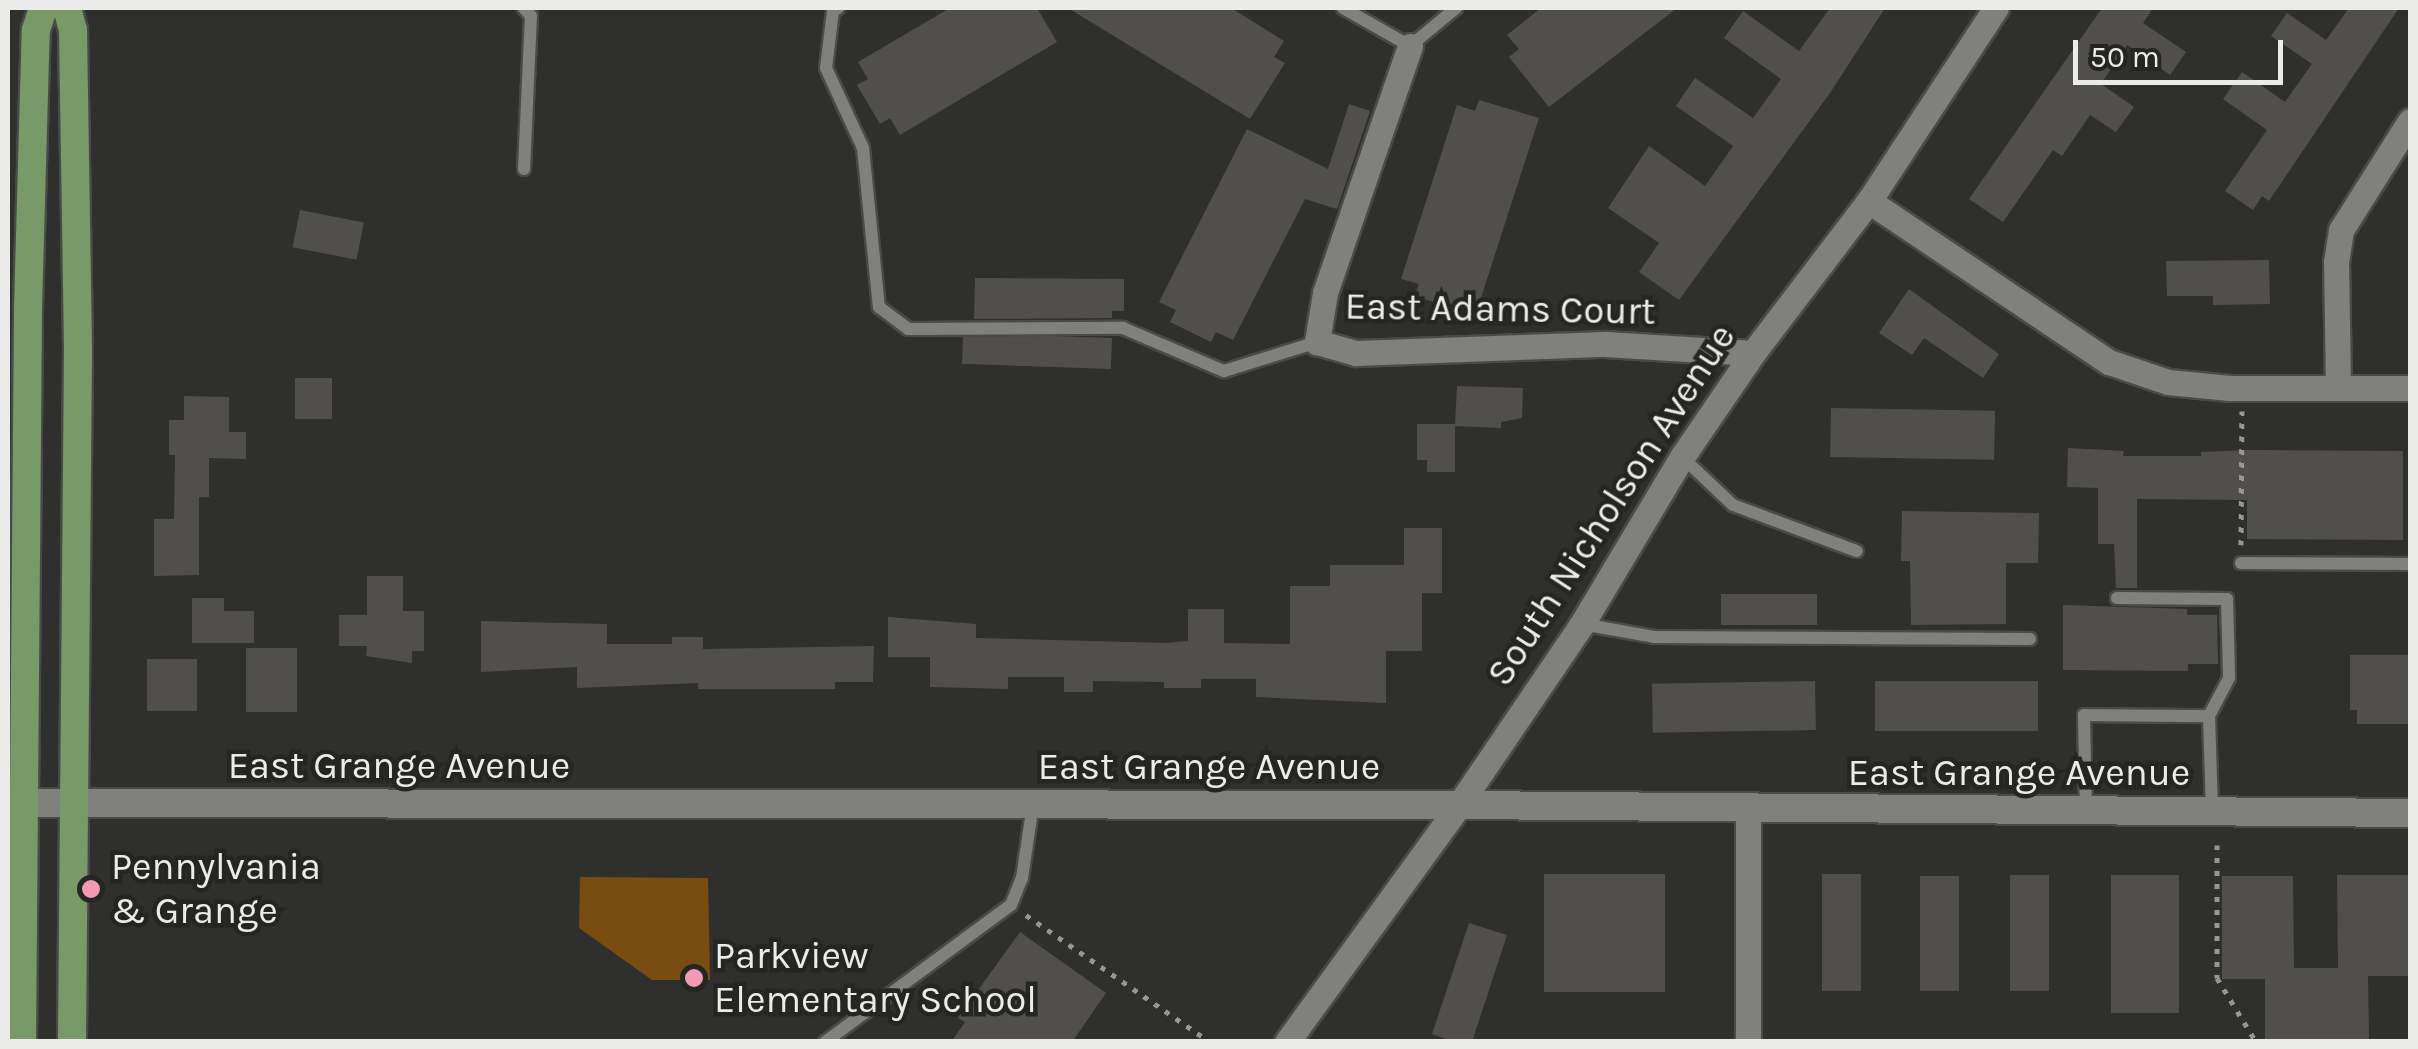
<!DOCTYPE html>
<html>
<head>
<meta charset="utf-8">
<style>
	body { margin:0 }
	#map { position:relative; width:2418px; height:1049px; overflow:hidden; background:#2f302d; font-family:Karla,sans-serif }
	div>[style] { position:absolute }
	.green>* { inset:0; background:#794d12 }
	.building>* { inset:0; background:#514f4c; transform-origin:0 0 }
	.path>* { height:5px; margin-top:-2.5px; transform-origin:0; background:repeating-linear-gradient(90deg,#969694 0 5px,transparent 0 13px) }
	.roads { filter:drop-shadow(2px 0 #4a4b48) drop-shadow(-2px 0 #4a4b48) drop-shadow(0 2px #4a4b48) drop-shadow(0 -2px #4a4b48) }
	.service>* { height:12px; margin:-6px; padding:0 6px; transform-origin:6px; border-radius:6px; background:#80807c }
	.minor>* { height:25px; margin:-12.5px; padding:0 12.5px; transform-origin:12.5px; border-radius:12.5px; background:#80807c }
	.tertiary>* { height:28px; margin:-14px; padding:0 14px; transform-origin:14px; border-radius:14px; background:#80807c }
	.primary>* { height:28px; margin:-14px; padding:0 14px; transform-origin:14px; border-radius:14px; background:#789968 }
	.dots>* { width:28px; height:28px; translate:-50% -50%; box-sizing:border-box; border:5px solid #252623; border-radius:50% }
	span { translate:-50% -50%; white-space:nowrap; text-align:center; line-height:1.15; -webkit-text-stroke:9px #252623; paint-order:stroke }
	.street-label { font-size:38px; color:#ebebe9 }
	.poi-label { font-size:38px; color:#ebebe9 }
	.left { translate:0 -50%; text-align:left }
	.frame { position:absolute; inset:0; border:10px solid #ebebe9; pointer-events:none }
	.scale { position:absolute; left:2073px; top:40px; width:210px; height:45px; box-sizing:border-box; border:5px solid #ebebe9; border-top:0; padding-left:12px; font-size:30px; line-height:35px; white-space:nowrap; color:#ebebe9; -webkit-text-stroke:8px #252623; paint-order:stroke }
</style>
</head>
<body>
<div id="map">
	<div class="green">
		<i style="clip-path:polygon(580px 877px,708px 878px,710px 980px,652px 980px,579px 928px)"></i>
	</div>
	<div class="building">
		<i style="clip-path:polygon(950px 8px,1037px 8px,1057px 42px,900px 135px,890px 118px,880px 124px,857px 85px,868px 79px,858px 62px)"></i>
		<i style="clip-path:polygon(1068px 8px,1231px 8px,1284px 41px,1274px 57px,1285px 63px,1250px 119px)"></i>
		<i style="clip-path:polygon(1541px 8px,1677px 8px,1549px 107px,1509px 57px,1519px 49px,1507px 35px)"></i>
		<i style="clip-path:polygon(1830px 8px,1885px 8px,1830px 93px,1679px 300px,1639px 272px,1659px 243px,1608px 208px,1649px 146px,1705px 186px,1733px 146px,1676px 106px,1695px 78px,1753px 118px,1781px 79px,1724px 38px,1743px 11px,1799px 51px)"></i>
		<i style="clip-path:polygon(2102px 8px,2153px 8px,2143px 23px,2186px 52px,2170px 75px,2127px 45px,2101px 84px,2134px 107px,2116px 132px,2090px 115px,2062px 156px,2053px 150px,2003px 222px,1969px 199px)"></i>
		<i style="clip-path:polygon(2349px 8px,2399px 8px,2269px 201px,2262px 196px,2253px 210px,2225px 191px,2267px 130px,2223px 99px,2242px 72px,2285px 102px,2312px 64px,2271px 36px,2287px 13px,2326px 40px)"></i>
		<i style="clip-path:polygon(1479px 100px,1539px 118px,1479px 304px,1461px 299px,1458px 310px,1415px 296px,1419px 284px,1401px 279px,1457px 105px,1475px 111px)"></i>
		<i style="clip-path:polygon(1349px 104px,1370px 111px,1337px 209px,1305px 199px,1233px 340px,1216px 332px,1211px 342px,1170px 322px,1176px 310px,1159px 302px,1247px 129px,1328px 169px)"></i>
		<i style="left:300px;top:210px;width:65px;height:38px;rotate:11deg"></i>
		<i style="clip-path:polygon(2269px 260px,2270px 304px,2213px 305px,2213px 296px,2167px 296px,2166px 261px)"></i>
		<i style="clip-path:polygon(975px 278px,1124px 279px,1124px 311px,1112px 311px,1112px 318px,974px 319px)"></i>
		<i style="clip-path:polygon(1909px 289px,1999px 354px,1983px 378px,1924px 338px,1912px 355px,1879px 333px)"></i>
		<i style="left:1112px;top:338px;width:31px;height:149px;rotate:92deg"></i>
		<i style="left:295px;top:378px;width:37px;height:41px"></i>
		<i style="clip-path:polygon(1457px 386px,1523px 388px,1522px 418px,1501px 422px,1501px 428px,1455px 426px)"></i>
		<i style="clip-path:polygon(184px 396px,229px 397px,229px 432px,246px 432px,246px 459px,209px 458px,209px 497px,199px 497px,199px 575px,154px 576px,154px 519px,174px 519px,175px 455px,169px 455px,169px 420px,184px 420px)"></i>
		<i style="left:1831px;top:408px;width:164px;height:49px;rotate:1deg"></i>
		<i style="clip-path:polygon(1417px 424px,1455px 424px,1455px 472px,1427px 472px,1427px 460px,1417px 460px)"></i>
		<i style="clip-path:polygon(2068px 448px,2124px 451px,2123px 456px,2201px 456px,2201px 452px,2248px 450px,2403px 451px,2403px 540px,2247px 539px,2247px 500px,2137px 499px,2137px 588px,2116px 588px,2114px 544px,2098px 544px,2098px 488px,2067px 487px)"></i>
		<i style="clip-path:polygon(1902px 511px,2039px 513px,2038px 563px,2006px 563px,2006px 624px,1911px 625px,1910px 561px,1901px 561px)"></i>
		<i style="clip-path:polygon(1404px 528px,1442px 528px,1442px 593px,1422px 593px,1422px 651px,1386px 651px,1386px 703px,1256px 697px,1256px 679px,1201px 679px,1201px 688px,1164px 688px,1164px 682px,1093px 681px,1093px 692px,1064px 692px,1064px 677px,1008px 677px,1008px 689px,930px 687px,930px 657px,888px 657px,888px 617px,976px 624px,976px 638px,1167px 643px,1188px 641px,1188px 609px,1224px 609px,1224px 643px,1290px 644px,1290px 586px,1330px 586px,1330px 565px,1404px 565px)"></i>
		<i style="clip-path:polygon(367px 576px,403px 576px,403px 611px,424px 611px,424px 651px,412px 651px,412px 663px,366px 656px,367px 646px,339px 646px,339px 615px,367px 615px)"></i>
		<i style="left:1721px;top:594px;width:96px;height:31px"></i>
		<i style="clip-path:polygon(192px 598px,224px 598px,224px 611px,254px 611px,254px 643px,192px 643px)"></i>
		<i style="clip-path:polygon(2063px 605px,2187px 609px,2187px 615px,2217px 615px,2218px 664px,2188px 664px,2188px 671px,2063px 670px)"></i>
		<i style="clip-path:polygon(481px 621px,607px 624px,607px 644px,672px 644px,672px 637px,703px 637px,703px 649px,874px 646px,873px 682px,835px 682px,835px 689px,698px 689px,698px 683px,577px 688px,577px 667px,481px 672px)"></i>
		<i style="left:246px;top:648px;width:51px;height:64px"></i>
		<i style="clip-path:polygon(2350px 655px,2410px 655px,2410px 724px,2357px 724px,2357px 710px,2350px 710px)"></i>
		<i style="left:147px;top:659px;width:50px;height:52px"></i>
		<i style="left:1815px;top:681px;width:49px;height:163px;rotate:89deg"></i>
		<i style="left:1875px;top:681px;width:163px;height:50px"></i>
		<i style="left:1544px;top:874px;width:121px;height:118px"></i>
		<i style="left:1822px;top:874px;width:39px;height:117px"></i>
		<i style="left:2010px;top:875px;width:39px;height:116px"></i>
		<i style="left:2111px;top:875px;width:68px;height:138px"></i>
		<i style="clip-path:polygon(2337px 875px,2409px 875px,2409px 976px,2368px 976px,2369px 1040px,2265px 1041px,2265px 979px,2222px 979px,2222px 876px,2293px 876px,2294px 968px,2338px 968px)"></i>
		<i style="left:1920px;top:876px;width:39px;height:115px"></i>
		<i style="clip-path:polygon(1469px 923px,1507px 935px,1472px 1042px,1454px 1042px,1432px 1034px)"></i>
		<i style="clip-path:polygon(1020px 932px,1106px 993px,1072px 1042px,951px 1042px,965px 1022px,958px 1018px)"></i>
	</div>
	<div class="path">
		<i style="left:2241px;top:545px;width:134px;rotate:-89.6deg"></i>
		<i style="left:2217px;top:845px;width:133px;rotate:90deg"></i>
		<i style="left:2217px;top:978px;width:75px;rotate:58.6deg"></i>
		<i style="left:1026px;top:915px;width:224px;rotate:34.6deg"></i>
	</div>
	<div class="roads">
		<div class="service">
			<i style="left:838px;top:8px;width:6px;rotate:149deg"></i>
			<i style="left:833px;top:11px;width:57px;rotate:97deg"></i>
			<i style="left:826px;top:68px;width:88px;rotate:65.2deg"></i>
			<i style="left:863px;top:148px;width:160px;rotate:84.3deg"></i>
			<i style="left:879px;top:307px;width:36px;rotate:37deg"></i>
			<i style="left:908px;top:329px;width:215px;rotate:-0.3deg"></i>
			<i style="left:1123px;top:328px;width:110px;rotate:23.1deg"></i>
			<i style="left:1224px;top:371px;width:97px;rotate:-17.3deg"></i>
			<i style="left:1343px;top:8px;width:77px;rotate:29.6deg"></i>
			<i style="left:1410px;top:46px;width:60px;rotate:-39.6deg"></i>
			<i style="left:524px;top:169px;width:153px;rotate:-87.4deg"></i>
			<i style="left:531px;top:16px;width:11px;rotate:-131deg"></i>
			<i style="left:1682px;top:457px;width:70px;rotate:43.3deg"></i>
			<i style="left:1733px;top:505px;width:132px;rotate:20.4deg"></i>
			<i style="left:2241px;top:563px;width:169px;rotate:0.3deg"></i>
			<i style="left:2117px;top:598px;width:110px;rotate:0.5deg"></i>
			<i style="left:2227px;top:599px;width:79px;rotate:88.5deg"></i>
			<i style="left:2229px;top:678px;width:43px;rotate:117.8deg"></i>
			<i style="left:1582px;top:624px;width:73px;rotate:10.2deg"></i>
			<i style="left:1654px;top:637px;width:376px;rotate:0.3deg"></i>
			<i style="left:2086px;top:812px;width:97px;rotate:-91.2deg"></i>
			<i style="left:2084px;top:715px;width:125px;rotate:0.5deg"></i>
			<i style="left:2209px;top:716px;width:96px;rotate:88.2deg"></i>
			<i style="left:825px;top:1042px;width:231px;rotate:-36.4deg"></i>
			<i style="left:1011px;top:905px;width:29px;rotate:-68deg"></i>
			<i style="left:1022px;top:878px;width:75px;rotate:-81.5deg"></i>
		</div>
		<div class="minor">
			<i style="left:1410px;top:46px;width:261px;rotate:109deg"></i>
			<i style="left:1325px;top:293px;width:50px;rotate:99.3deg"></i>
			<i style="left:1317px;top:342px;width:41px;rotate:15.8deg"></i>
			<i style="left:1356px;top:353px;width:249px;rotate:-2.1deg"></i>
			<i style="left:1605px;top:344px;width:148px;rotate:3.5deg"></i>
			<i style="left:1869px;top:201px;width:289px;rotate:33.9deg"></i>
			<i style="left:2109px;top:362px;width:62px;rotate:18.7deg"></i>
			<i style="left:2168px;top:382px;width:62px;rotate:5.5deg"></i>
			<i style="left:2230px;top:388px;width:180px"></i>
			<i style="left:2338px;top:387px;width:125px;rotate:-90.9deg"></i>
			<i style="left:2336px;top:262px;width:32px;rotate:-81deg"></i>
			<i style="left:2341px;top:230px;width:129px;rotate:-57.7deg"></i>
			<i style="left:1748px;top:809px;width:233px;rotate:90deg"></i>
			<i style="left:1287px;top:1042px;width:293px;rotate:-54deg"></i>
			<i style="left:1459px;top:805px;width:219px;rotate:-55.8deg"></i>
			<i style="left:1582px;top:624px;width:195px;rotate:-59.1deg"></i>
			<i style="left:1682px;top:457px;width:126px;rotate:-55.7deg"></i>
			<i style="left:1753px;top:353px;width:191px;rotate:-52.7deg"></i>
			<i style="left:1869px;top:201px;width:231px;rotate:-56.7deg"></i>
		</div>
		<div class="tertiary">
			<i style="left:24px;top:803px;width:1435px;rotate:0.08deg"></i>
			<i style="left:1459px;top:805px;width:951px;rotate:0.48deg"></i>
		</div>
		<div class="primary">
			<i style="left:67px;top:8px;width:23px;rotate:75deg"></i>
			<i style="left:73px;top:30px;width:322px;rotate:89.1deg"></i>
			<i style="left:78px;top:352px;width:690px;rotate:90.5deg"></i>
			<i style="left:22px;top:1042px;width:734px;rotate:-89.53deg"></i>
			<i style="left:28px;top:308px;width:278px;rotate:-88.4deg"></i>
			<i style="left:36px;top:30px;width:23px;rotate:-72deg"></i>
		</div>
	</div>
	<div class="dots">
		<i style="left:91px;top:889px;background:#f09ab4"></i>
		<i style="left:694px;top:978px;background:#f09ab4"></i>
	</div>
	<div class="street-label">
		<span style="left:1500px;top:309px;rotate:1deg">East Adams Court</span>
		<span style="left:1611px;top:505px;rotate:-57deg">South Nicholson Avenue</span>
		<span style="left:399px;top:766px">East Grange Avenue</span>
		<span style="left:1209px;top:767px">East Grange Avenue</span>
		<span style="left:2019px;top:773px">East Grange Avenue</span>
	</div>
	<div class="poi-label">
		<span class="left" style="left:111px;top:889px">Pennylvania<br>&amp; Grange</span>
		<span class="left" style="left:714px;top:978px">Parkview<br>Elementary School</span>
	</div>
	<div class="frame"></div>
	<div class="scale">50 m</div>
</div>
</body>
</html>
